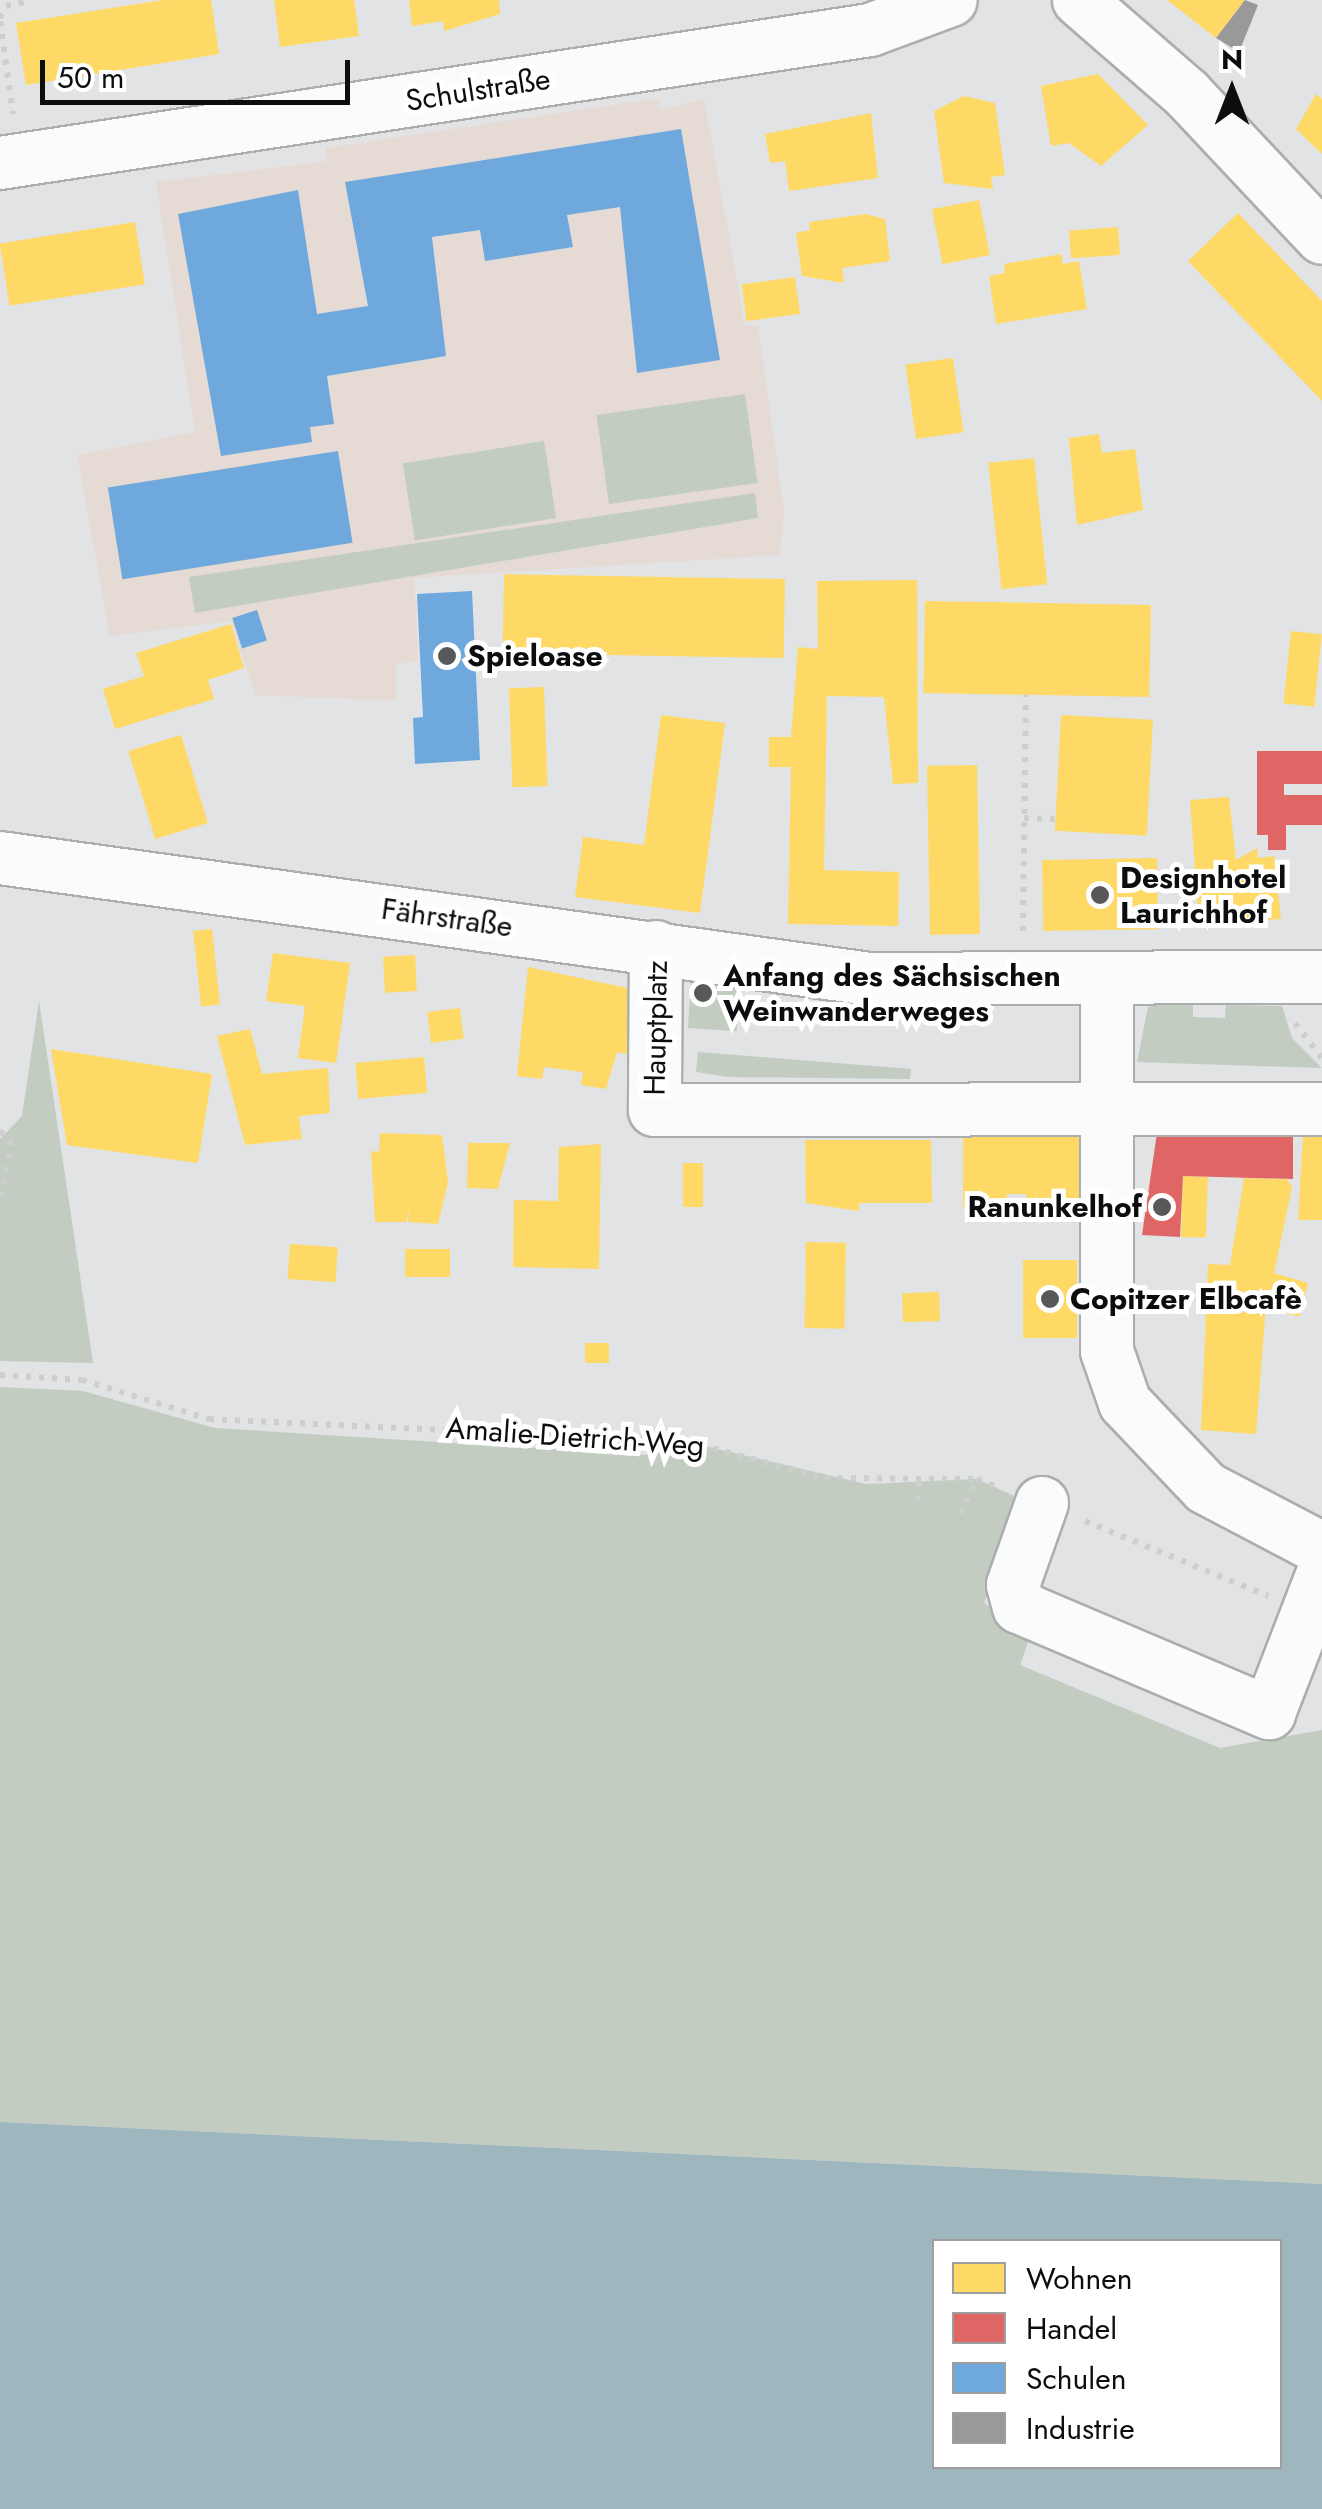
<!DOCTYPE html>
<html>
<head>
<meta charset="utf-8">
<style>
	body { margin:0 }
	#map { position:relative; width:1322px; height:2509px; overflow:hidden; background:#e1e3e5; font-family:Jost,sans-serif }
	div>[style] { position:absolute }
	.education>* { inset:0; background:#e5dbd4 }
	.green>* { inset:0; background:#c3ccc1; transform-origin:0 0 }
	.water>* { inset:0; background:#9eb6be }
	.homes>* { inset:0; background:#ffd966; transform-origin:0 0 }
	.shops>* { inset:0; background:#e06666 }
	.schools>* { inset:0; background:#6fa8dc; transform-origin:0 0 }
	.industry>* { inset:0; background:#999 }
	.path>* { height:6px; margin-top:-3px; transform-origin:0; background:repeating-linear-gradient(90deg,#cdcece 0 5px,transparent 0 13px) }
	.roads { filter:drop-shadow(2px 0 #acadaf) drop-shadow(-2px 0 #acadaf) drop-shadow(0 2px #acadaf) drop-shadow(0 -2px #acadaf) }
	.minor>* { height:52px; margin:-26px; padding:0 26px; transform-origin:26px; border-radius:26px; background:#fafbfb }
	.dots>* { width:28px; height:28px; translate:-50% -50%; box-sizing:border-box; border:5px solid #fff; border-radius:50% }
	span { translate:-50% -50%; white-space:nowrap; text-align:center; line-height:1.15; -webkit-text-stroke:10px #fff; paint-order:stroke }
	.street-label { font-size:30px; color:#0c0d0f }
	.poi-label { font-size:30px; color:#0c0d0f; font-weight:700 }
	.left { translate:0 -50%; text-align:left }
	.right { translate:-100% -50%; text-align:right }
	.legend { position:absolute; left:932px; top:2239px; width:350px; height:230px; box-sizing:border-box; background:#fff; border:2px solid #9e9e9f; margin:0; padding:12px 18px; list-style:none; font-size:30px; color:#0c0d0f }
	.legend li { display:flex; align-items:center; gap:20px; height:50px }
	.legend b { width:50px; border:2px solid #9e9e9f }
	.north { position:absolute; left:1182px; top:40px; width:100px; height:100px; -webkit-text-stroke:8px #fff; paint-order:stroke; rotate:0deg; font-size:28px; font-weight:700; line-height:40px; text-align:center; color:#0c0d0f }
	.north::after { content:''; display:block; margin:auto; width:35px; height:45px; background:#0c0d0f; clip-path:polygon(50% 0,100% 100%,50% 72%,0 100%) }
	.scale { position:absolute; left:40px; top:60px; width:310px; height:45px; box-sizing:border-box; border:5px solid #0c0d0f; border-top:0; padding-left:12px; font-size:30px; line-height:35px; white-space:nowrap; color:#0c0d0f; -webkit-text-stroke:8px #fff; paint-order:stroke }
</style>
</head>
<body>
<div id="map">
	<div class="education">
		<i style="clip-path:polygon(659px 98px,661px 111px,704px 98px,745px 326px,758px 325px,784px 512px,780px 555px,414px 578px,418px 661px,396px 664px,396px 701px,255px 695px,231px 621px,110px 636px,77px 455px,195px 432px,156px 182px,326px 161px,326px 148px)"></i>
	</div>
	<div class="green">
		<i style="left:745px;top:394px;width:90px;height:150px;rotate:82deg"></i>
		<i style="left:544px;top:441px;width:78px;height:143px;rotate:81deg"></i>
		<i style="clip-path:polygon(755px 493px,758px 518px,195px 613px,189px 577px)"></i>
		<i style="left:691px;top:983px;width:49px;height:45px;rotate:4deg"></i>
		<i style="clip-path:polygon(39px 1001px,93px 1363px,0 1361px,0 1139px,22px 1116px)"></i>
		<i style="clip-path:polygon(1174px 1002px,1193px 1003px,1193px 1017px,1225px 1018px,1226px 1005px,1282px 1006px,1292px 1038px,1322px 1068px,1137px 1062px,1148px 1007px)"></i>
		<i style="clip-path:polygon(698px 1052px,911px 1069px,910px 1079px,728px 1077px,696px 1072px)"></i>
		<i style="clip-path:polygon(0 1387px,83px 1391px,215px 1428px,647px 1455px,651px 1439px,688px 1442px,866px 1484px,977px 1479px,1025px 1501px,984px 1603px,1031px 1634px,1020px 1665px,1220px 1748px,1322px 1730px,1322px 2184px,0 2122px)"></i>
	</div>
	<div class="water">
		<i style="clip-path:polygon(evenodd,0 2122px,1322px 2184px,1322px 2509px,0 2509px,0 2122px,934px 2242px,1280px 2242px,1280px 2466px,934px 2466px,934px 2242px)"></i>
	</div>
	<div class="homes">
		<i style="clip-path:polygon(163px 0,211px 0,219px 54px,26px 85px,16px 23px)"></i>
		<i style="clip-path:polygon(274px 0,354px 0,359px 36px,280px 47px)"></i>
		<i style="clip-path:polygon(409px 0,499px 0,500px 14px,444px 31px,443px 21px,412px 26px)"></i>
		<i style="clip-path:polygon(1167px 0,1245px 0,1216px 38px)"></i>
		<i style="clip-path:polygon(1098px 74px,1148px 125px,1101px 166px,1069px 143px,1051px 146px,1041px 86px)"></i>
		<i style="clip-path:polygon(1316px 94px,1322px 99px,1322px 154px,1296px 129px)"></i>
		<i style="clip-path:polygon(964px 96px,995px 103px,1005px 175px,991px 177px,993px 189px,944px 183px,934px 111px)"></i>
		<i style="clip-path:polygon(871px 113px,878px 178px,789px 191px,785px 161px,770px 163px,765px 134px)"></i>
		<i style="left:979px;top:200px;width:56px;height:48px;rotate:79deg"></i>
		<i style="clip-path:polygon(1238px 213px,1322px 301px,1322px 401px,1188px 261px)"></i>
		<i style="clip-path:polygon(866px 214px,885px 219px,890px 261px,842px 268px,844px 283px,802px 276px,796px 233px,810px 230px,809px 222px)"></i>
		<i style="left:135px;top:222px;width:63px;height:137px;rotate:81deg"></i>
		<i style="left:1118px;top:227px;width:28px;height:49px;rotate:86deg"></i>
		<i style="clip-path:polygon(1061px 254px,1063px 264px,1079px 261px,1087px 309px,996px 324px,989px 276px,1005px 273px,1004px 264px)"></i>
		<i style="left:795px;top:277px;width:37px;height:54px;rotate:82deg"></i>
		<i style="left:953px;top:358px;width:75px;height:48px;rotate:82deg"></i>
		<i style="clip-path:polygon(1099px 434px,1102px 453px,1135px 449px,1143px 510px,1077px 525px,1069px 438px)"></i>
		<i style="left:1034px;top:458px;width:127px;height:46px;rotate:84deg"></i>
		<i style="left:785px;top:579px;width:79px;height:281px;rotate:91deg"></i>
		<i style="clip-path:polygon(917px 580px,918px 783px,893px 784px,884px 697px,827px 696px,824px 870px,899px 872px,898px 926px,788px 924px,791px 767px,769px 767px,769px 737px,791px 737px,798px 647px,818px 649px,817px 581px)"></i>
		<i style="left:925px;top:601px;width:226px;height:92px;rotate:1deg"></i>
		<i style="clip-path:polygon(231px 624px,244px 668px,208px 680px,214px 699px,115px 729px,103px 689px,144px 676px,136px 653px)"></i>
		<i style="left:1291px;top:631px;width:31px;height:73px;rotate:6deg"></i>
		<i style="left:544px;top:687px;width:99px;height:35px;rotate:88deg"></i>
		<i style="clip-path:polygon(661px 715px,725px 723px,700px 913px,575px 897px,583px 837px,644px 845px)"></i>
		<i style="left:1061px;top:715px;width:92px;height:116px;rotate:3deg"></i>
		<i style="left:181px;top:735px;width:92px;height:55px;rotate:73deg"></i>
		<i style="left:977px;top:765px;width:169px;height:50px;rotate:89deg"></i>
		<i style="clip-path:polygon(1229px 797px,1236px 860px,1257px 848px,1258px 858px,1274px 856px,1281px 919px,1199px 925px,1190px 800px)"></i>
		<i style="left:1157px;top:858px;width:71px;height:115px;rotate:89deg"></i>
		<i style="left:212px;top:929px;width:76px;height:19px;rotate:84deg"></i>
		<i style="clip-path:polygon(273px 953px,350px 963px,336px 1063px,298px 1058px,305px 1006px,266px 1001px)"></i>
		<i style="left:415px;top:955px;width:36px;height:32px;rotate:87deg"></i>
		<i style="clip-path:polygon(528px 967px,632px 989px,631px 1055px,617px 1052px,606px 1089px,581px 1085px,583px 1072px,544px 1067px,542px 1079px,517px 1076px)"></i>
		<i style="left:460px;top:1008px;width:31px;height:33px;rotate:83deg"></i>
		<i style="clip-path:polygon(250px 1029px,262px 1074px,328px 1068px,330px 1113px,299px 1116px,302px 1139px,245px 1145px,217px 1036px)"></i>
		<i style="clip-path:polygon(51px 1049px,212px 1074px,198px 1163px,67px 1145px)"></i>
		<i style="left:424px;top:1057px;width:36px;height:69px;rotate:85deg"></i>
		<i style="clip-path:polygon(1080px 1128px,1080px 1218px,1029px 1218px,1026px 1194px,1007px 1194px,1007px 1207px,963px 1207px,963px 1130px)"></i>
		<i style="clip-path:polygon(380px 1133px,442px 1135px,448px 1182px,438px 1224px,408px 1222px,409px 1209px,406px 1222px,375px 1222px,371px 1151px,379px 1152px)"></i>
		<i style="clip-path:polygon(1322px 1133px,1322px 1220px,1298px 1220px,1303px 1134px)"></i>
		<i style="clip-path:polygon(805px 1140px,931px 1140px,932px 1203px,859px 1203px,859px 1211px,806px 1203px)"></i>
		<i style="clip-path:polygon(468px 1143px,510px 1143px,498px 1189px,467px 1188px)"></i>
		<i style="clip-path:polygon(601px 1144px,599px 1269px,513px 1267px,514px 1200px,558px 1201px,559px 1147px)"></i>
		<i style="left:683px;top:1163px;width:20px;height:44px"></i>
		<i style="left:1183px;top:1176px;width:25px;height:61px;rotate:2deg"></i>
		<i style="clip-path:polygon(1244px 1178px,1287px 1179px,1292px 1187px,1274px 1273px,1308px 1283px,1299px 1317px,1266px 1306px,1256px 1434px,1201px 1430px,1208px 1264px,1230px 1265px)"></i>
		<i style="left:806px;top:1242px;width:40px;height:86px;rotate:1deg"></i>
		<i style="left:290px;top:1244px;width:48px;height:35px;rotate:4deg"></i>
		<i style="left:405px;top:1249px;width:45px;height:28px"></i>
		<i style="left:1023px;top:1260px;width:54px;height:78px"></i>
		<i style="left:939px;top:1292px;width:29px;height:37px;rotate:88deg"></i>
		<i style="left:585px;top:1343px;width:24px;height:20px"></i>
	</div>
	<div class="shops">
		<i style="clip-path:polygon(1257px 751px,1322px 751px,1322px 784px,1284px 784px,1284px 795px,1322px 795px,1322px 825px,1286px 825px,1286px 850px,1268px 850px,1268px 835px,1257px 835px)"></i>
		<i style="clip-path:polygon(1158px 1126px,1293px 1130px,1293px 1179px,1183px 1176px,1180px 1237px,1142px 1235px)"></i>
	</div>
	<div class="schools">
		<i style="clip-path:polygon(681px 129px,720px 360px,637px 373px,620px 207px,567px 215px,573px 247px,485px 261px,480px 230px,432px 237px,446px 356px,327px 376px,334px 424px,310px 427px,312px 442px,221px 456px,178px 214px,298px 190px,317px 314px,368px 306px,345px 182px)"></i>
		<i style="left:338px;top:451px;width:93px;height:233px;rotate:81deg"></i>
		<i style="clip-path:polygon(472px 591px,480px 760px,415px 764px,413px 718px,423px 717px,417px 594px)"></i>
		<i style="left:257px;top:610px;width:32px;height:26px;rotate:72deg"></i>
	</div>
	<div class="industry">
		<i style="clip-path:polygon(1245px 0,1258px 5px,1239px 52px,1216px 38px)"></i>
	</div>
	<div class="path">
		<i style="left:0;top:18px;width:13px;rotate:-63deg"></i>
		<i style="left:6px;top:6px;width:24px;rotate:-12deg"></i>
		<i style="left:0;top:21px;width:94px;rotate:82deg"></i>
		<i style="left:1024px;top:818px;width:34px;rotate:2deg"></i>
		<i style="left:1023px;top:931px;width:236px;rotate:-89.3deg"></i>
		<i style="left:1295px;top:1023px;width:44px;rotate:52.4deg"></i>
		<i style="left:0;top:1131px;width:15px;rotate:42deg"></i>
		<i style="left:11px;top:1141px;width:66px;rotate:99.6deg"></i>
		<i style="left:0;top:1375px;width:82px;rotate:3.5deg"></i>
		<i style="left:82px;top:1380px;width:133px;rotate:17.1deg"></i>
		<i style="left:209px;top:1419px;width:480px;rotate:2.7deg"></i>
		<i style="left:688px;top:1442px;width:142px;rotate:14.7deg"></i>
		<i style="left:825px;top:1478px;width:152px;rotate:0.4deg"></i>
		<i style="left:977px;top:1479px;width:24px;rotate:22deg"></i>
		<i style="left:918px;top:1500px;width:18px;rotate:-87deg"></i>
		<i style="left:961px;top:1514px;width:37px;rotate:-66deg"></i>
		<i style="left:1085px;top:1521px;width:198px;rotate:22.3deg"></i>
	</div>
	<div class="roads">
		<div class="minor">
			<i style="left:1079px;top:0;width:143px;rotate:41deg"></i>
			<i style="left:1187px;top:94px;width:197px;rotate:46.8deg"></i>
			<i style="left:0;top:163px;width:880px;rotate:-8.69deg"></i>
			<i style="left:870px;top:30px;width:86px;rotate:-20.3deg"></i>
			<i style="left:0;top:858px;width:878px;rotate:7.92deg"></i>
			<i style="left:870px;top:979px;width:452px;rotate:-0.3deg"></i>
			<i style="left:656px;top:947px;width:163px;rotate:90.4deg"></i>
			<i style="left:655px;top:1110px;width:667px;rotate:-0.09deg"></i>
			<i style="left:1107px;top:979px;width:372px;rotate:90deg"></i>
			<i style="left:1107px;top:1351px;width:55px;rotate:70.9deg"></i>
			<i style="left:1125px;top:1403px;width:117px;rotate:46.4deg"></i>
			<i style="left:1206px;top:1488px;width:131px;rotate:27.7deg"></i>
			<i style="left:1042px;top:1503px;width:87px;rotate:109.5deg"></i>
			<i style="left:1013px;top:1585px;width:23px;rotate:75deg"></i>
			<i style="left:1019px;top:1607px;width:272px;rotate:23deg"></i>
			<i style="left:1269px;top:1713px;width:147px;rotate:-68.9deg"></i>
		</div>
	</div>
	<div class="dots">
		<i style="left:447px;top:656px;background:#57585a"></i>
		<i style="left:1100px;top:895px;background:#57585a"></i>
		<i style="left:703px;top:993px;background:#57585a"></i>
		<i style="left:1162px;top:1207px;background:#57585a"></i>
		<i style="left:1050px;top:1299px;background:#57585a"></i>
	</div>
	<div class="street-label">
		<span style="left:478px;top:90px;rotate:-9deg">Schulstraße</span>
		<span style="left:447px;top:918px;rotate:8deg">Fährstraße</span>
		<span style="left:656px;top:1028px;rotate:-89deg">Hauptplatz</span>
		<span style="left:575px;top:1437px;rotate:4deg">Amalie-Dietrich-Weg</span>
	</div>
	<div class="poi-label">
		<span class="left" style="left:467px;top:656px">Spieloase</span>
		<span class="left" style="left:1120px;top:895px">Designhotel<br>Laurichhof</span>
		<span class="left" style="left:723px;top:993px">Anfang des Sächsischen<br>Weinwanderweges</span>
		<span class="right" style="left:1142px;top:1207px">Ranunkelhof</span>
		<span class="left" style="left:1070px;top:1299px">Copitzer Elbcafè</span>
	</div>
	<ul class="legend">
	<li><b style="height:28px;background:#ffd966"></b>Wohnen</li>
	<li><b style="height:28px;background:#e06666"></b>Handel</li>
	<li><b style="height:28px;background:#6fa8dc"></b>Schulen</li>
	<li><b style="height:28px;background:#999"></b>Industrie</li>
	</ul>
	<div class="north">N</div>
	<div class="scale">50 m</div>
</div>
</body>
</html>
